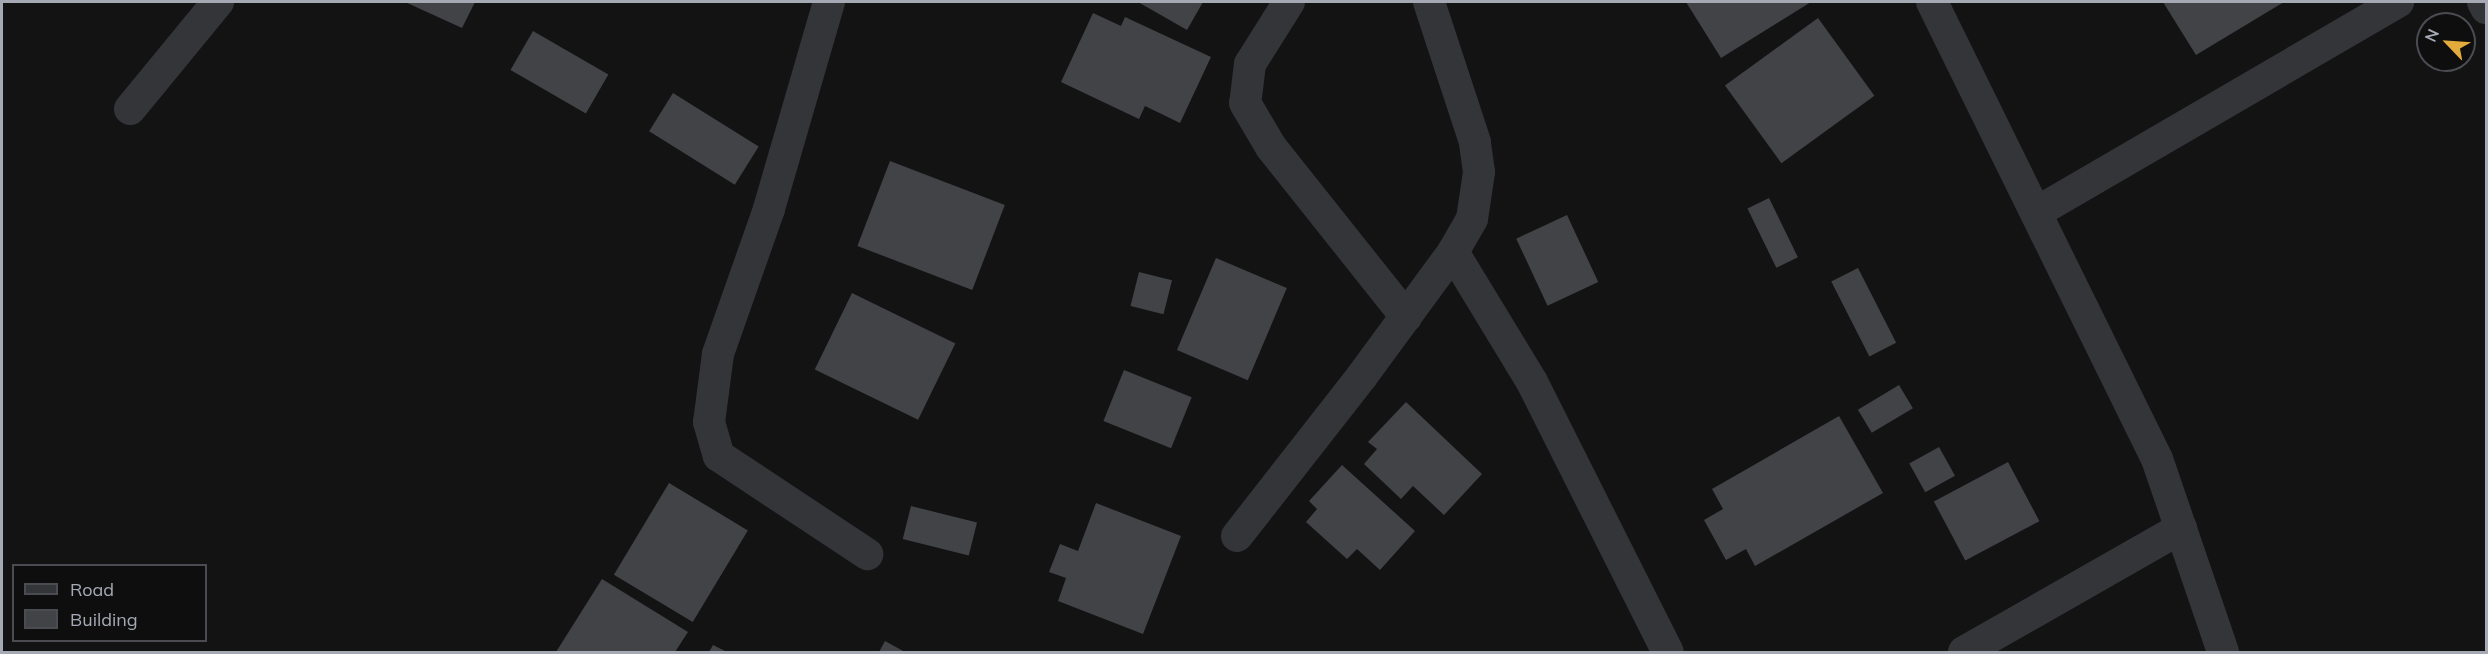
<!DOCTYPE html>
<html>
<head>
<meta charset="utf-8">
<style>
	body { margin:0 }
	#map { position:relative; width:2488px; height:654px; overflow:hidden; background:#131314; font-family:Mulish,sans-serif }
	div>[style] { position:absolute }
	.building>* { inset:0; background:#424347; transform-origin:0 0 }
	.street>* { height:32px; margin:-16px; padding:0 16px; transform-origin:16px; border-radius:16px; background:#343539 }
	span { translate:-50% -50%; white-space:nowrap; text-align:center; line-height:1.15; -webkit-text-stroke:4.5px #0e0e0f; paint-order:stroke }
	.frame { position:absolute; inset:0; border:3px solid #a5a9b3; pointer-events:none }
	.legend { position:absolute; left:12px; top:564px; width:195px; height:78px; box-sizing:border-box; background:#0e0e0f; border:2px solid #4a4c51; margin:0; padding:8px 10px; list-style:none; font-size:18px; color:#a5a9b3 }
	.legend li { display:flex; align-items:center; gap:12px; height:30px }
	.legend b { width:30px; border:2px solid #4a4c51 }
	.north { position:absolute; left:2416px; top:12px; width:60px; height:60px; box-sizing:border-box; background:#0e0e0f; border:2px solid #4a4c51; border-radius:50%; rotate:295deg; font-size:16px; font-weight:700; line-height:24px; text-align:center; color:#a5a9b3 }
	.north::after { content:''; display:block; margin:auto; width:21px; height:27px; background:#e3ab3b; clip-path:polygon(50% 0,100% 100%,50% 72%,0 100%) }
</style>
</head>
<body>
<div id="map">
	<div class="building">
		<i style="clip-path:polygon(405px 2px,475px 2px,462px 28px)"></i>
		<i style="clip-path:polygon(1138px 2px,1203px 2px,1187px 30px)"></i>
		<i style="clip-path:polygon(1686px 2px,1811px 2px,1721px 58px)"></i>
		<i style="clip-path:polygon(2163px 2px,2284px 2px,2196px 55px)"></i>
		<i style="clip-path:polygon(1093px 13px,1121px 26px,1125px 17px,1211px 57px,1180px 123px,1145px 106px,1139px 119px,1061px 82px)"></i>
		<i style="left:1818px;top:18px;width:96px;height:115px;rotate:54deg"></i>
		<i style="left:533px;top:31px;width:87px;height:45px;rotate:30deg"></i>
		<i style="left:673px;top:93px;width:101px;height:45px;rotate:32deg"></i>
		<i style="left:890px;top:161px;width:123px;height:91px;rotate:21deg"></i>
		<i style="left:1769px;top:198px;width:66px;height:24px;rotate:64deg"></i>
		<i style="left:1567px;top:215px;width:74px;height:56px;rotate:65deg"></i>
		<i style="left:1216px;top:258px;width:77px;height:100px;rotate:23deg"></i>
		<i style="left:1858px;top:268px;width:84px;height:30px;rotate:63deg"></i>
		<i style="left:1139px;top:272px;width:34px;height:35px;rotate:14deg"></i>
		<i style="left:852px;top:293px;width:115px;height:85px;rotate:26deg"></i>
		<i style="left:1124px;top:370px;width:73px;height:55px;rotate:22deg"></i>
		<i style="left:1899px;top:385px;width:27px;height:48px;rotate:59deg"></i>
		<i style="clip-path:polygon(1406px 402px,1482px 474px,1444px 515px,1413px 486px,1401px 499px,1364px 464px,1377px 449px,1368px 442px)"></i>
		<i style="clip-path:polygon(1839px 416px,1883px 493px,1755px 566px,1746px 549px,1726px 560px,1704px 520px,1723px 509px,1712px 489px)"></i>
		<i style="left:1939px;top:447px;width:33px;height:34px;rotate:61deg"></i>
		<i style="left:2008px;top:462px;width:67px;height:84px;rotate:62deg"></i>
		<i style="clip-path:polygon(1342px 465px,1415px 531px,1380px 570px,1357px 549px,1347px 559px,1306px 522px,1317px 509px,1309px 501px)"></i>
		<i style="left:669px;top:483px;width:92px;height:107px;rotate:31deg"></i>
		<i style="clip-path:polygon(1096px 503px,1181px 536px,1143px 634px,1058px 601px,1066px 578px,1049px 572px,1060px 544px,1078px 551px)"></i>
		<i style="left:911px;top:506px;width:68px;height:34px;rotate:14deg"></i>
		<i style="clip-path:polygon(602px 579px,688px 632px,675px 652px,556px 652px)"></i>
		<i style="clip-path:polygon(885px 641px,905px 652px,879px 652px)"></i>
		<i style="clip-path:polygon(713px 645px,727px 652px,709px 652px)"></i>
	</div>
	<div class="street">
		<i style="left:829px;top:2px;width:216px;rotate:106.2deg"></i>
		<i style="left:769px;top:209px;width:154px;rotate:109.4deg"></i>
		<i style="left:718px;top:354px;width:69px;rotate:97.5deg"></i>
		<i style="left:709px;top:422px;width:35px;rotate:74deg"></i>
		<i style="left:719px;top:456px;width:178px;rotate:33.5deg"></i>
		<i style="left:1289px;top:2px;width:73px;rotate:122.2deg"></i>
		<i style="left:1250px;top:64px;width:39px;rotate:97deg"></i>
		<i style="left:1245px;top:103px;width:51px;rotate:59.4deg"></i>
		<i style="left:1271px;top:147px;width:217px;rotate:51.5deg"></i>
		<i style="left:1932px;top:2px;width:509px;rotate:63.79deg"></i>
		<i style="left:2157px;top:459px;width:204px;rotate:71.1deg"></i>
		<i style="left:2483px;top:2px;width:7px;rotate:63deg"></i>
		<i style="left:130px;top:109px;width:139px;rotate:-50.6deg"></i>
		<i style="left:2037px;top:212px;width:418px;rotate:-30.2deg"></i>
		<i style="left:1453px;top:252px;width:152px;rotate:58.7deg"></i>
		<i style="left:1532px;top:382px;width:302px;rotate:63.3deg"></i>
		<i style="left:1237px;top:536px;width:203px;rotate:-52deg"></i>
		<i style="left:1362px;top:376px;width:154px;rotate:-53.7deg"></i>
		<i style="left:1453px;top:252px;width:38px;rotate:-60deg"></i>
		<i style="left:1472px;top:219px;width:48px;rotate:-81.5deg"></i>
		<i style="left:1479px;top:172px;width:30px;rotate:-98deg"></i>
		<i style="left:1475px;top:142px;width:147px;rotate:-108.2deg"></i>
		<i style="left:1964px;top:652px;width:250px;rotate:-29.7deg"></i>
	</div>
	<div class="frame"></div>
	<ul class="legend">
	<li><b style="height:8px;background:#343539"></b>Road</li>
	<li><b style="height:16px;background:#424347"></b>Building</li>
	</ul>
	<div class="north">N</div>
</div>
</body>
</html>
